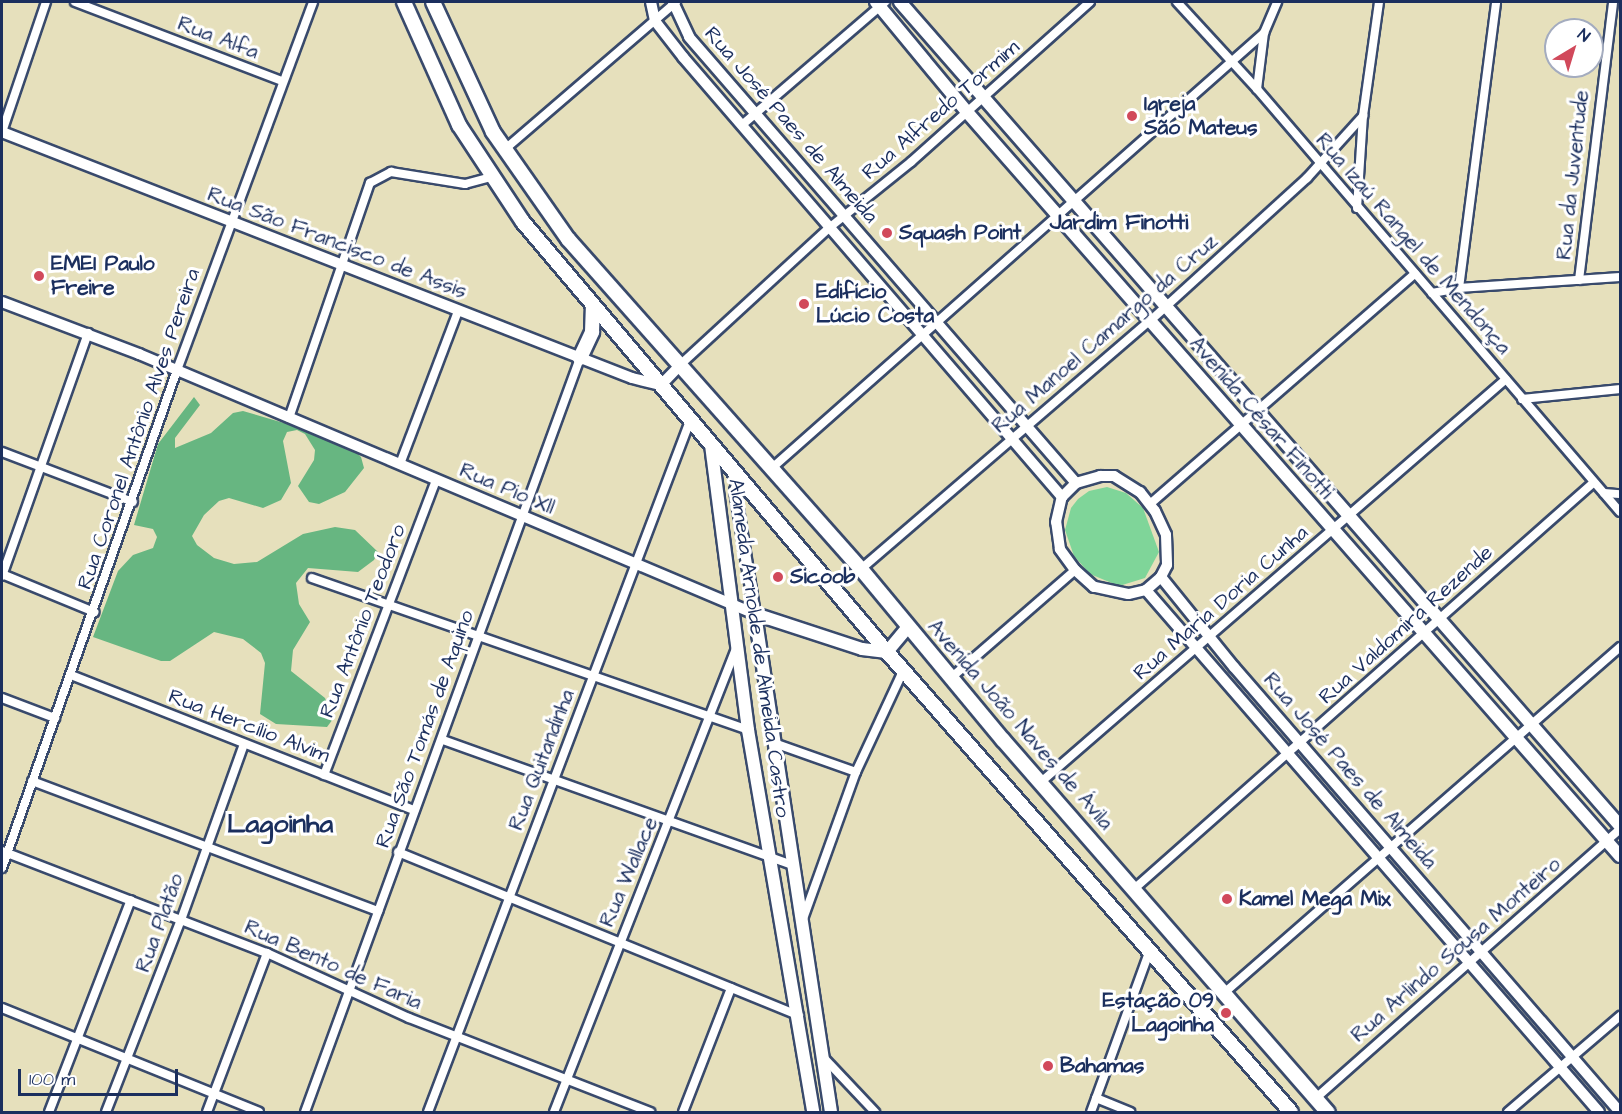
<!DOCTYPE html>
<html>
<head>
<meta charset="utf-8">
<style>
	body { margin:0 }
	#map { position:relative; width:1622px; height:1114px; overflow:hidden; background:#e6e0bc; font-family:"Architects Daughter",sans-serif }
	div>[style] { position:absolute }
	.green>* { inset:0; background:#7fd599 }
	.forest>* { inset:0; background:#67b681 }
	.roads { filter:drop-shadow(2px 0 #394a6c) drop-shadow(-2px 0 #394a6c) drop-shadow(0 2px #394a6c) drop-shadow(0 -2px #394a6c) }
	.minor>* { height:8px; margin:-4px; padding:0 4px; transform-origin:4px; border-radius:4px; background:#fff }
	.tertiary>* { height:10px; margin:-5px; padding:0 5px; transform-origin:5px; border-radius:5px; background:#fff }
	.secondary>* { height:12px; margin:-6px; padding:0 6px; transform-origin:6px; border-radius:6px; background:#fff }
	.primary>* { height:14px; margin:-7px; padding:0 7px; transform-origin:7px; border-radius:7px; background:#fff }
	.dots>* { width:16px; height:16px; translate:-50% -50%; box-sizing:border-box; border:3px solid #fff; border-radius:50% }
	span { translate:-50% -50%; white-space:nowrap; text-align:center; line-height:1.15; -webkit-text-stroke:6px #fff; paint-order:stroke }
	.street-label { font-size:21px; color:#1b2f5e }
	.poi-label { font-size:21px; color:#1b2f5e; font-weight:700 }
	.left { translate:0 -50%; text-align:left }
	.right { translate:-100% -50%; text-align:right }
	.neighbourhood-label { font-size:22px; color:#1b2f5e; font-weight:700 }
	.district-label { font-size:27px; color:#1b2f5e; font-weight:700 }
	.frame { position:absolute; inset:0; border:3px solid #1b2f5e; pointer-events:none }
	.north { position:absolute; left:1544px; top:18px; width:60px; height:60px; box-sizing:border-box; background:#fff; border:2px solid #a4acbf; border-radius:50%; rotate:38deg; font-size:16px; font-weight:700; line-height:24px; text-align:center; color:#1b2f5e }
	.north::after { content:''; display:block; margin:auto; width:21px; height:27px; background:#d1495b; clip-path:polygon(50% 0,100% 100%,50% 72%,0 100%) }
	.scale { position:absolute; left:18px; top:1069px; width:160px; height:27px; box-sizing:border-box; border:3px solid #1b2f5e; border-top:0; padding-left:8px; font-size:18px; line-height:21px; white-space:nowrap; color:#1b2f5e; -webkit-text-stroke:4px #fff; paint-order:stroke }
</style>
</head>
<body>
<div id="map">
	<div class="green">
		<i style="clip-path:polygon(1107px 487px,1126px 493px,1143px 508px,1159px 552px,1145px 578px,1119px 586px,1090px 574px,1074px 556px,1065px 530px,1071px 508px,1078px 499px,1089px 491px)"></i>
	</div>
	<div class="forest">
		<i style="clip-path:polygon(194px 397px,200px 405px,175px 438px,175px 448px,211px 433px,233px 413px,243px 411px,301px 428px,354px 450px,361px 457px,364px 468px,345px 492px,319px 504px,309px 502px,298px 486px,314px 460px,315px 450px,305px 434px,297px 430px,287px 432px,283px 441px,291px 483px,281px 500px,263px 508px,229px 498px,219px 501px,204px 515px,192px 536px,197px 545px,214px 558px,234px 564px,257px 562px,303px 534px,335px 527px,355px 530px,378px 552px,374px 560px,358px 572px,308px 568px,296px 583px,299px 604px,310px 622px,293px 650px,291px 671px,325px 698px,333px 719px,327px 727px,276px 724px,260px 714px,265px 663px,261px 653px,243px 639px,214px 632px,170px 661px,161px 661px,93px 637px,118px 571px,133px 555px,153px 548px,157px 537px,153px 529px,134px 525px,158px 444px)"></i>
	</div>
	<div class="roads">
		<div class="minor">
			<i style="left:75px;top:2px;width:222px;rotate:20.9deg"></i>
			<i style="left:1177px;top:2px;width:118px;rotate:47.4deg"></i>
			<i style="left:1257px;top:89px;width:557px;rotate:49.37deg"></i>
			<i style="left:1257px;top:89px;width:56px;rotate:-82.9deg"></i>
			<i style="left:1264px;top:33px;width:34px;rotate:-67deg"></i>
			<i style="left:742px;top:125px;width:189px;rotate:-40.7deg"></i>
			<i style="left:2px;top:132px;width:137px;rotate:-71.3deg"></i>
			<i style="left:504px;top:150px;width:227px;rotate:-40.7deg"></i>
			<i style="left:1357px;top:208px;width:92px;rotate:-86.3deg"></i>
			<i style="left:1363px;top:116px;width:115px;rotate:-82deg"></i>
			<i style="left:1579px;top:280px;width:280px;rotate:-83deg"></i>
			<i style="left:1459px;top:288px;width:288px;rotate:-82.6deg"></i>
			<i style="left:1432px;top:293px;width:27px;rotate:-10deg"></i>
			<i style="left:1459px;top:288px;width:161px;rotate:-3.9deg"></i>
			<i style="left:681px;top:364px;width:201px;rotate:-42.6deg"></i>
			<i style="left:829px;top:228px;width:105px;rotate:-38.8deg"></i>
			<i style="left:911px;top:162px;width:240px;rotate:-41.8deg"></i>
			<i style="left:1522px;top:399px;width:99px;rotate:-5.8deg"></i>
			<i style="left:289px;top:418px;width:249px;rotate:-71deg"></i>
			<i style="left:370px;top:183px;width:24px;rotate:-28deg"></i>
			<i style="left:391px;top:172px;width:75px;rotate:9.2deg"></i>
			<i style="left:465px;top:184px;width:28px;rotate:-15deg"></i>
			<i style="left:2px;top:452px;width:140px;rotate:20.9deg"></i>
			<i style="left:400px;top:464px;width:164px;rotate:-69.2deg"></i>
			<i style="left:772px;top:468px;width:657px;rotate:-41.48deg"></i>
			<i style="left:1604px;top:493px;width:16px;rotate:4deg"></i>
			<i style="left:1150px;top:504px;width:351px;rotate:-41deg"></i>
			<i style="left:861px;top:569px;width:382px;rotate:-40.7deg"></i>
			<i style="left:1151px;top:320px;width:211px;rotate:-42.3deg"></i>
			<i style="left:1307px;top:178px;width:84px;rotate:-47.9deg"></i>
			<i style="left:2px;top:574px;width:100px;rotate:22.4deg"></i>
			<i style="left:2px;top:576px;width:258px;rotate:-70.5deg"></i>
			<i style="left:312px;top:578px;width:462px;rotate:19.2deg"></i>
			<i style="left:71px;top:675px;width:369px;rotate:21.5deg"></i>
			<i style="left:952px;top:677px;width:163px;rotate:-41deg"></i>
			<i style="left:2px;top:698px;width:57px;rotate:20.7deg"></i>
			<i style="left:443px;top:740px;width:371px;rotate:19.7deg"></i>
			<i style="left:774px;top:743px;width:87px;rotate:19.5deg"></i>
			<i style="left:324px;top:775px;width:316px;rotate:-69.2deg"></i>
			<i style="left:32px;top:781px;width:370px;rotate:20.6deg"></i>
			<i style="left:1041px;top:782px;width:615px;rotate:-40.91deg"></i>
			<i style="left:2px;top:851px;width:284px;rotate:21.1deg"></i>
			<i style="left:267px;top:953px;width:156px;rotate:24.6deg"></i>
			<i style="left:409px;top:1018px;width:259px;rotate:21.3deg"></i>
			<i style="left:398px;top:852px;width:433px;rotate:22.2deg"></i>
			<i style="left:2px;top:868px;width:528px;rotate:-70.64deg"></i>
			<i style="left:177px;top:370px;width:392px;rotate:-69.7deg"></i>
			<i style="left:1134px;top:889px;width:614px;rotate:-41.5deg"></i>
			<i style="left:803px;top:919px;width:156px;rotate:-70.2deg"></i>
			<i style="left:856px;top:772px;width:114px;rotate:-65deg"></i>
			<i style="left:1224px;top:993px;width:526px;rotate:-41.14deg"></i>
			<i style="left:2px;top:1008px;width:277px;rotate:22deg"></i>
			<i style="left:823px;top:1057px;width:76px;rotate:46.6deg"></i>
			<i style="left:1096px;top:1098px;width:37px;rotate:22deg"></i>
			<i style="left:1316px;top:1098px;width:406px;rotate:-41.5deg"></i>
			<i style="left:49px;top:1112px;width:227px;rotate:-68.9deg"></i>
			<i style="left:106px;top:1112px;width:206px;rotate:-68.7deg"></i>
			<i style="left:181px;top:920px;width:187px;rotate:-70.3deg"></i>
			<i style="left:207px;top:1112px;width:170px;rotate:-69.3deg"></i>
			<i style="left:305px;top:1112px;width:803px;rotate:-69.96deg"></i>
			<i style="left:428px;top:1112px;width:739px;rotate:-69.24deg"></i>
			<i style="left:554px;top:1112px;width:501px;rotate:-68.56deg"></i>
			<i style="left:683px;top:1112px;width:133px;rotate:-68.8deg"></i>
			<i style="left:1091px;top:1112px;width:169px;rotate:-70deg"></i>
			<i style="left:1508px;top:1112px;width:148px;rotate:-40.6deg"></i>
		</div>
		<div class="tertiary">
			<i style="left:651px;top:2px;width:19px;rotate:78deg"></i>
			<i style="left:655px;top:21px;width:46px;rotate:52.1deg"></i>
			<i style="left:683px;top:57px;width:581px;rotate:49.26deg"></i>
			<i style="left:673px;top:2px;width:38px;rotate:65deg"></i>
			<i style="left:689px;top:37px;width:590px;rotate:49.05deg"></i>
			<i style="left:2px;top:132px;width:676px;rotate:21.33deg"></i>
			<i style="left:632px;top:378px;width:30px;rotate:14deg"></i>
			<i style="left:661px;top:385px;width:29px;rotate:-46deg"></i>
			<i style="left:2px;top:302px;width:147px;rotate:20.8deg"></i>
			<i style="left:139px;top:354px;width:669px;rotate:22.88deg"></i>
			<i style="left:755px;top:614px;width:125px;rotate:-99.2deg"></i>
			<i style="left:735px;top:491px;width:14px;rotate:-73deg"></i>
			<i style="left:1100px;top:476px;width:14px"></i>
			<i style="left:1114px;top:476px;width:31px;rotate:32deg"></i>
			<i style="left:1140px;top:492px;width:24px;rotate:52deg"></i>
			<i style="left:1155px;top:511px;width:26px;rotate:65deg"></i>
			<i style="left:1166px;top:535px;width:30px;rotate:88deg"></i>
			<i style="left:1167px;top:565px;width:13px;rotate:117deg"></i>
			<i style="left:1161px;top:577px;width:20px;rotate:139deg"></i>
			<i style="left:1146px;top:590px;width:18px;rotate:167deg"></i>
			<i style="left:1128px;top:594px;width:35px;rotate:-168deg"></i>
			<i style="left:1094px;top:587px;width:25px;rotate:-138deg"></i>
			<i style="left:1075px;top:570px;width:26px;rotate:-126deg"></i>
			<i style="left:1060px;top:549px;width:27px;rotate:-98deg"></i>
			<i style="left:1056px;top:522px;width:26px;rotate:-77deg"></i>
			<i style="left:1062px;top:497px;width:20px;rotate:-45deg"></i>
			<i style="left:1076px;top:483px;width:25px;rotate:-16deg"></i>
			<i style="left:1161px;top:577px;width:116px;rotate:51deg"></i>
			<i style="left:1234px;top:667px;width:589px;rotate:49.06deg"></i>
			<i style="left:1146px;top:590px;width:691px;rotate:49.05deg"></i>
		</div>
		<div class="secondary">
			<i style="left:876px;top:2px;width:143px;rotate:50.4deg"></i>
			<i style="left:967px;top:112px;width:990px;rotate:48.73deg"></i>
			<i style="left:900px;top:2px;width:1094px;rotate:48.85deg"></i>
			<i style="left:711px;top:445px;width:287px;rotate:82.6deg"></i>
			<i style="left:748px;top:730px;width:387px;rotate:80.3deg"></i>
			<i style="left:831px;top:1112px;width:504px;rotate:-98.68deg"></i>
			<i style="left:755px;top:614px;width:113px;rotate:18.1deg"></i>
			<i style="left:862px;top:649px;width:25px;rotate:7deg"></i>
			<i style="left:887px;top:652px;width:33px;rotate:-50deg"></i>
		</div>
		<div class="primary">
			<i style="left:404px;top:2px;width:135px;rotate:65.9deg"></i>
			<i style="left:459px;top:125px;width:116px;rotate:56.6deg"></i>
			<i style="left:523px;top:222px;width:563px;rotate:49.75deg"></i>
			<i style="left:887px;top:652px;width:612px;rotate:48.71deg"></i>
			<i style="left:433px;top:2px;width:143px;rotate:65.2deg"></i>
			<i style="left:493px;top:132px;width:131px;rotate:55deg"></i>
			<i style="left:568px;top:239px;width:441px;rotate:48.4deg"></i>
			<i style="left:861px;top:569px;width:222px;rotate:50.3deg"></i>
			<i style="left:1003px;top:740px;width:494px;rotate:48.9deg"></i>
			<i style="left:580px;top:358px;width:29px;rotate:-65deg"></i>
			<i style="left:592px;top:332px;width:26px;rotate:-88deg"></i>
		</div>
	</div>
	<div class="dots">
		<i style="left:1132px;top:116px;background:#d1495b"></i>
		<i style="left:887px;top:233px;background:#d1495b"></i>
		<i style="left:39px;top:276px;background:#d1495b"></i>
		<i style="left:804px;top:304px;background:#d1495b"></i>
		<i style="left:778px;top:577px;background:#d1495b"></i>
		<i style="left:1227px;top:899px;background:#d1495b"></i>
		<i style="left:1226px;top:1013px;background:#d1495b"></i>
		<i style="left:1048px;top:1066px;background:#d1495b"></i>
	</div>
	<div class="street-label">
		<span style="left:218px;top:38px;rotate:21deg">Rua Alfa</span>
		<span style="left:941px;top:110px;rotate:-41deg">Rua Alfredo Tormim</span>
		<span style="left:791px;top:125px;rotate:49deg">Rua José Paes de Almeida</span>
		<span style="left:1573px;top:175px;rotate:-84deg">Rua da Juventude</span>
		<span style="left:337px;top:243px;rotate:21deg">Rua São Francisco de Assis</span>
		<span style="left:1413px;top:244px;rotate:49deg">Rua Izaú Rangel de Mendonça</span>
		<span style="left:1105px;top:334px;rotate:-41deg">Rua Manoel Camargo da Cruz</span>
		<span style="left:1261px;top:418px;rotate:49deg">Avenida César Finotti</span>
		<span style="left:139px;top:429px;rotate:-71deg">Rua Coronel Antônio Alves Pereira</span>
		<span style="left:507px;top:489px;rotate:23deg">Rua Pio Xll</span>
		<span style="left:1221px;top:603px;rotate:-41deg">Rua Maria Doria Cunha</span>
		<span style="left:363px;top:621px;rotate:-69deg">Rua Antônio Teodoro</span>
		<span style="left:1406px;top:625px;rotate:-42deg">Rua Valdomira Rezende</span>
		<span style="left:759px;top:648px;rotate:82deg">Alameda Arnolde de Almeida Castro</span>
		<span style="left:1020px;top:725px;rotate:49deg">Avenida João Naves de Ávila</span>
		<span style="left:249px;top:726px;rotate:21deg">Rua Hercílio Alvim</span>
		<span style="left:425px;top:729px;rotate:-70deg">Rua São Tomás de Aquino</span>
		<span style="left:542px;top:760px;rotate:-69deg">Rua Quitandinha</span>
		<span style="left:1350px;top:771px;rotate:49deg">Rua José Paes de Almeida</span>
		<span style="left:629px;top:872px;rotate:-67deg">Rua Wallace</span>
		<span style="left:160px;top:923px;rotate:-70deg">Rua Platão</span>
		<span style="left:1456px;top:950px;rotate:-41deg">Rua Arlindo Sousa Monteiro</span>
		<span style="left:333px;top:965px;rotate:24deg">Rua Bento de Faria</span>
	</div>
	<div class="poi-label">
		<span class="left" style="left:1144px;top:116px">Igreja<br>São Mateus</span>
		<span class="left" style="left:899px;top:233px">Squash Point</span>
		<span class="left" style="left:51px;top:276px">EMEI Paulo<br>Freire</span>
		<span class="left" style="left:816px;top:304px">Edifício<br>Lúcio Costa</span>
		<span class="left" style="left:790px;top:577px">Sicoob</span>
		<span class="left" style="left:1239px;top:899px">Kamel Mega Mix</span>
		<span class="right" style="left:1214px;top:1013px">Estação 09<br>Lagoinha</span>
		<span class="left" style="left:1060px;top:1066px">Bahamas</span>
	</div>
	<div class="neighbourhood-label">
		<span style="left:1119px;top:223px">Jardim Finotti</span>
	</div>
	<div class="district-label">
		<span style="left:280px;top:825px">Lagoinha</span>
	</div>
	<div class="frame"></div>
	<div class="north">N</div>
	<div class="scale">100 m</div>
</div>
</body>
</html>
